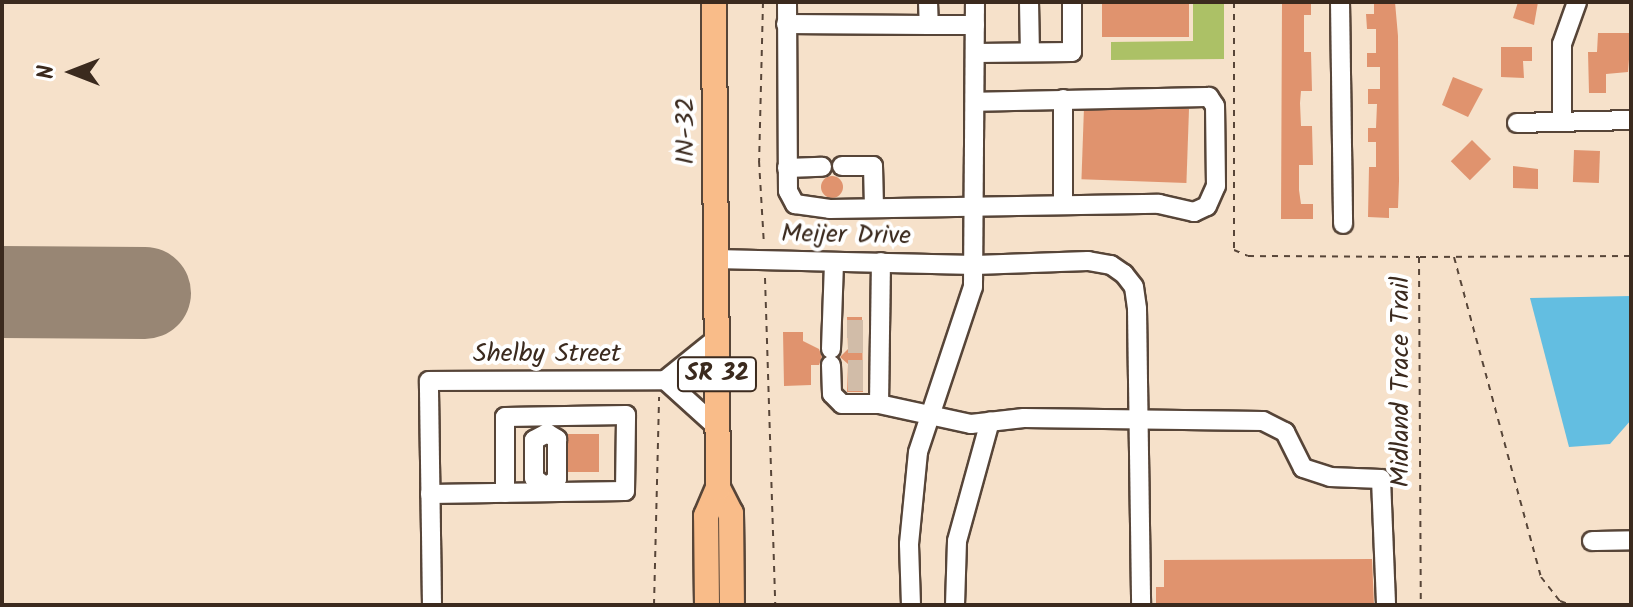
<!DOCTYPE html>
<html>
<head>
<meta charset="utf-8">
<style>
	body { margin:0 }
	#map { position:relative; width:1633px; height:607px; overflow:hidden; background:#f6e1ca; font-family:Kalam,sans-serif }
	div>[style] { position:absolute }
	.green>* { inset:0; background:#acc166 }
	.water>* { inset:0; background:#63bee1 }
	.runway>* { height:92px; margin:-46px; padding:0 46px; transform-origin:46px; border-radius:46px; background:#988674 }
	.building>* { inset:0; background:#e0936e; transform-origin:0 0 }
	.round { border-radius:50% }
	.minor-tunnel>* { height:18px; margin-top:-9px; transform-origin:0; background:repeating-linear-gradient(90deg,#d1bca8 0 18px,transparent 0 27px) }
	.path>* { height:2px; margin-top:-1px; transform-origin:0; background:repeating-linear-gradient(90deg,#574538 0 6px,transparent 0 12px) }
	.roads { filter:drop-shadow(2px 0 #574538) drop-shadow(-2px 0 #574538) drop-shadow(0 2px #574538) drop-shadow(0 -2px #574538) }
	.minor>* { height:18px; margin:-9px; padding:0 9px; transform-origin:9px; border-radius:9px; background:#fff }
	.major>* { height:24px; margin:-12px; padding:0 12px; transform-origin:12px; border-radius:12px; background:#f9bc89 }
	span { translate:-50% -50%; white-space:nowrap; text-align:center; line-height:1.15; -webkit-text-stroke:8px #fff; paint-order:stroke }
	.shield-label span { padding:2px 6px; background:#fff; border:2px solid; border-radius:6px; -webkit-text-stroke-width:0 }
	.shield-label { font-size:24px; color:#3b2a1e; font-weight:700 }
	.street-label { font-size:26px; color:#3b2a1e }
	.frame { position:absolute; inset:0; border:4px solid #3b2a1e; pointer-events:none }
	.north { position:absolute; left:32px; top:32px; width:80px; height:80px; -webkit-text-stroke:6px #fff; paint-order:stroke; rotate:270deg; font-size:22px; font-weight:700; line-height:32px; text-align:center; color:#3b2a1e }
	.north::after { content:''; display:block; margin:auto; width:28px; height:36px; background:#3b2a1e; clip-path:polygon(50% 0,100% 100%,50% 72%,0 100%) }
</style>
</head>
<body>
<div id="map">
	<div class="green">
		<i style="clip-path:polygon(1193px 2px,1224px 2px,1224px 59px,1111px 60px,1111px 42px,1193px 41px)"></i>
	</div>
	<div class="water">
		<i style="clip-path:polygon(1631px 296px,1631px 420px,1610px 444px,1569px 447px,1530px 298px)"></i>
	</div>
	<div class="runway">
		<i style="left:2px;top:292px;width:143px;rotate:0.4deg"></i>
	</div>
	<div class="building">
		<i style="left:1102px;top:2px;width:87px;height:35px"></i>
		<i style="clip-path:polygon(1282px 2px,1311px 2px,1311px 15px,1304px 15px,1304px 52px,1311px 52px,1312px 91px,1301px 91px,1300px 103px,1301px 126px,1312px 126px,1313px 165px,1299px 165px,1299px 190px,1301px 204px,1313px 204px,1313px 219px,1281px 219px)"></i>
		<i style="clip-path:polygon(1374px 2px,1395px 2px,1398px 36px,1399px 181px,1398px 208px,1389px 208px,1389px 218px,1368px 217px,1369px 167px,1376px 167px,1376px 142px,1368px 142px,1368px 128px,1376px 128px,1377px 104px,1368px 104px,1368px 89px,1380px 89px,1380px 67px,1367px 67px,1367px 53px,1376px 53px,1376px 29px,1367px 29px,1366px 14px,1374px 14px)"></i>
		<i style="clip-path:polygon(1518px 2px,1538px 2px,1534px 25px,1513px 18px)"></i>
		<i style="clip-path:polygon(1598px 33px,1631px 33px,1628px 72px,1606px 74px,1606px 93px,1589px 93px,1588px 52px,1597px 52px)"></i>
		<i style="clip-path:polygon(1501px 47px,1532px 47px,1532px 61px,1523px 61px,1524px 78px,1501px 77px)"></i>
		<i style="clip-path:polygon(1453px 77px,1483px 89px,1468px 117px,1442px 105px)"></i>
		<i style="left:1189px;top:109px;width:74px;height:105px;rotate:92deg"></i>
		<i style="left:1472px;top:140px;width:27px;height:30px;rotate:45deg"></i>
		<i style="left:1574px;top:150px;width:26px;height:32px;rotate:2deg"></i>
		<i style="clip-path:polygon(1513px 166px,1538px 169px,1538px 189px,1513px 188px)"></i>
		<i class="round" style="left:821px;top:176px;width:22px;height:22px"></i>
		<i style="clip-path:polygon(847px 317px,862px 317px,863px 392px,847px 392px,848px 364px,840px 357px,848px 349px)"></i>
		<i style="clip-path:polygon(783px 332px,803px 332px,803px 341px,819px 349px,822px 357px,819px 365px,811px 365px,811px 385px,784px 386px)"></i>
		<i style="left:568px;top:434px;width:31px;height:38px"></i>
		<i style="clip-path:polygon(1372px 559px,1374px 605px,1156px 605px,1156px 587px,1164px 587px,1164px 560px)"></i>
	</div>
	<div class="minor-tunnel">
		<i style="left:847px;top:329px;width:16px"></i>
		<i style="left:848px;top:344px;width:15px"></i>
		<i style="left:848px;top:369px;width:15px"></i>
		<i style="left:848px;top:382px;width:15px"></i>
	</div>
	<div class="path">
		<i style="left:763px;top:2px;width:159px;rotate:91.4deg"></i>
		<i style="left:759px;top:161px;width:83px;rotate:86.6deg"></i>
		<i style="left:1234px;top:2px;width:248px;rotate:90deg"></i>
		<i style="left:1234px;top:250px;width:15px;rotate:23deg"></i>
		<i style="left:1248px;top:256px;width:171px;rotate:0.3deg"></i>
		<i style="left:1419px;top:257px;width:348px;rotate:89.7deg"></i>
		<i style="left:1420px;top:257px;width:211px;rotate:-0.3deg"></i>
		<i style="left:1454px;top:257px;width:332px;rotate:74.8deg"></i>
		<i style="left:1541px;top:577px;width:31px;rotate:52deg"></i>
		<i style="left:1560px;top:601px;width:12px;rotate:20deg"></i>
		<i style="left:765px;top:278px;width:327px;rotate:88.2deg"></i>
		<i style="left:654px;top:605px;width:208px;rotate:-88.6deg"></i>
	</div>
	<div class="roads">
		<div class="minor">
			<i style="left:787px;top:2px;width:189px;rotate:89.7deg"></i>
			<i style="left:788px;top:191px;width:15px;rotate:62deg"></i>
			<i style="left:795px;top:204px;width:35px;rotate:8deg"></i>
			<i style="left:830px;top:209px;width:329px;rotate:-0.9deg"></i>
			<i style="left:1159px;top:204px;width:36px;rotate:13deg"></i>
			<i style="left:1194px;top:212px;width:14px;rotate:-25deg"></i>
			<i style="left:1207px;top:206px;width:22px;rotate:-66deg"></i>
			<i style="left:1216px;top:186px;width:80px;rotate:-90.7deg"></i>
			<i style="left:1215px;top:106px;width:11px;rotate:-124deg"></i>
			<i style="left:1209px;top:97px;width:234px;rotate:178.8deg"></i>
			<i style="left:928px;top:2px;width:23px;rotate:88deg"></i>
			<i style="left:929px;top:25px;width:46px"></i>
			<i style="left:1029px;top:2px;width:50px;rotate:88.9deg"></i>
			<i style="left:1340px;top:2px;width:222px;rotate:89.2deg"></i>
			<i style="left:786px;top:24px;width:143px;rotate:0.4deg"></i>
			<i style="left:976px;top:53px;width:96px;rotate:-0.6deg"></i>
			<i style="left:1072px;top:52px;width:50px;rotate:-90deg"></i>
			<i style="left:1063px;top:99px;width:105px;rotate:90deg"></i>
			<i style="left:1562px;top:120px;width:76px;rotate:-90deg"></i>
			<i style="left:1562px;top:44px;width:45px;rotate:-70.3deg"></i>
			<i style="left:1517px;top:123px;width:114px;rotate:-1.5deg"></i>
			<i style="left:842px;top:166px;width:31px"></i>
			<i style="left:873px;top:166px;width:42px;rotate:88.6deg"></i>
			<i style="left:787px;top:168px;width:35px;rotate:-2deg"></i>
			<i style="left:715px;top:259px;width:260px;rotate:1.3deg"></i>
			<i style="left:975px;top:265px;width:113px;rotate:-2deg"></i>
			<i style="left:1088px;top:261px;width:23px;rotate:10deg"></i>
			<i style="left:1111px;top:265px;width:16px;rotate:35deg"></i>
			<i style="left:1124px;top:274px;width:16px;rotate:52deg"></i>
			<i style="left:1134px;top:287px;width:22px;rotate:82deg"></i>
			<i style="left:1137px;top:309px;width:296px;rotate:89.2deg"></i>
			<i style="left:831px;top:349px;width:87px;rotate:-88deg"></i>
			<i style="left:831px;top:365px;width:29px;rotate:88deg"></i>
			<i style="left:832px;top:394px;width:14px;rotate:45deg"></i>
			<i style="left:842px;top:404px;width:37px"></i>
			<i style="left:879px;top:404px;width:94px;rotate:12.3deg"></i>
			<i style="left:971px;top:424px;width:53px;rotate:-6.5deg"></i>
			<i style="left:1024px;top:418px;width:239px;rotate:0.7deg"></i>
			<i style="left:1263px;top:421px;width:25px;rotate:27deg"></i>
			<i style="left:1285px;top:432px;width:40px;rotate:63.4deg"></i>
			<i style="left:1303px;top:468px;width:28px;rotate:18deg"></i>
			<i style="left:1330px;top:477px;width:51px;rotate:2.2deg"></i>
			<i style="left:1381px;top:479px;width:126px;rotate:87.7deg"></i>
			<i style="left:665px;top:380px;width:65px;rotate:-38.8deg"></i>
			<i style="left:879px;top:404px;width:142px;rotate:-89.2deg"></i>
			<i style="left:547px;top:433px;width:12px;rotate:31deg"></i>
			<i style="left:557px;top:439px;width:40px;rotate:90deg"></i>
			<i style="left:557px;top:479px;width:14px;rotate:144deg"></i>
			<i style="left:546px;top:487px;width:15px;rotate:-143deg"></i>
			<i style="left:534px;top:478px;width:38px;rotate:-90deg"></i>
			<i style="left:534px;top:440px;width:15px;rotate:-28deg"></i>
			<i style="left:430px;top:494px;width:195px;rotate:-0.9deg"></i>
			<i style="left:625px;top:491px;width:76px;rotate:-89.2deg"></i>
			<i style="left:626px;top:415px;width:121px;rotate:179.1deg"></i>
			<i style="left:505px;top:417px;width:76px;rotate:90deg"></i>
			<i style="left:1592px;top:541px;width:39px;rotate:-1deg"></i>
			<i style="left:432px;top:605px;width:224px;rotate:-90.8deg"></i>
			<i style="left:429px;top:381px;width:236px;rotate:-0.2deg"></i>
			<i style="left:665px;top:380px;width:72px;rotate:42.2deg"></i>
			<i style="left:911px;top:605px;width:61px;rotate:-91.9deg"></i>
			<i style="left:909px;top:544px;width:92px;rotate:-84.4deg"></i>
			<i style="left:918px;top:452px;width:174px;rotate:-71.6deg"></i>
			<i style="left:973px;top:287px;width:285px;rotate:-89.6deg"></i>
			<i style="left:955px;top:605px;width:64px;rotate:-88.2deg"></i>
			<i style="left:957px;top:541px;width:124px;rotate:-74.6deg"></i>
		</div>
		<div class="major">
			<i style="left:718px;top:488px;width:28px;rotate:63deg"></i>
			<i style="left:731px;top:513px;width:92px;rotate:89.4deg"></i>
			<i style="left:707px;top:605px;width:89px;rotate:-90.6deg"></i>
			<i style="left:706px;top:516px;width:30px;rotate:-67deg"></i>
			<i style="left:718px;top:488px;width:486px;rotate:-90.5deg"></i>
		</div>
	</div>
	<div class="shield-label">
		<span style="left:717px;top:374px">SR 32</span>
	</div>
	<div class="street-label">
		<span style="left:687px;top:131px;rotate:-90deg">IN-32</span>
		<span style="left:846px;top:236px;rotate:1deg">Meijer Drive</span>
		<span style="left:547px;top:355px">Shelby Street</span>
		<span style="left:1402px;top:382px;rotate:-90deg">Midland Trace Trail</span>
	</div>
	<div class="frame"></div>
	<div class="north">N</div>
</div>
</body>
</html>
